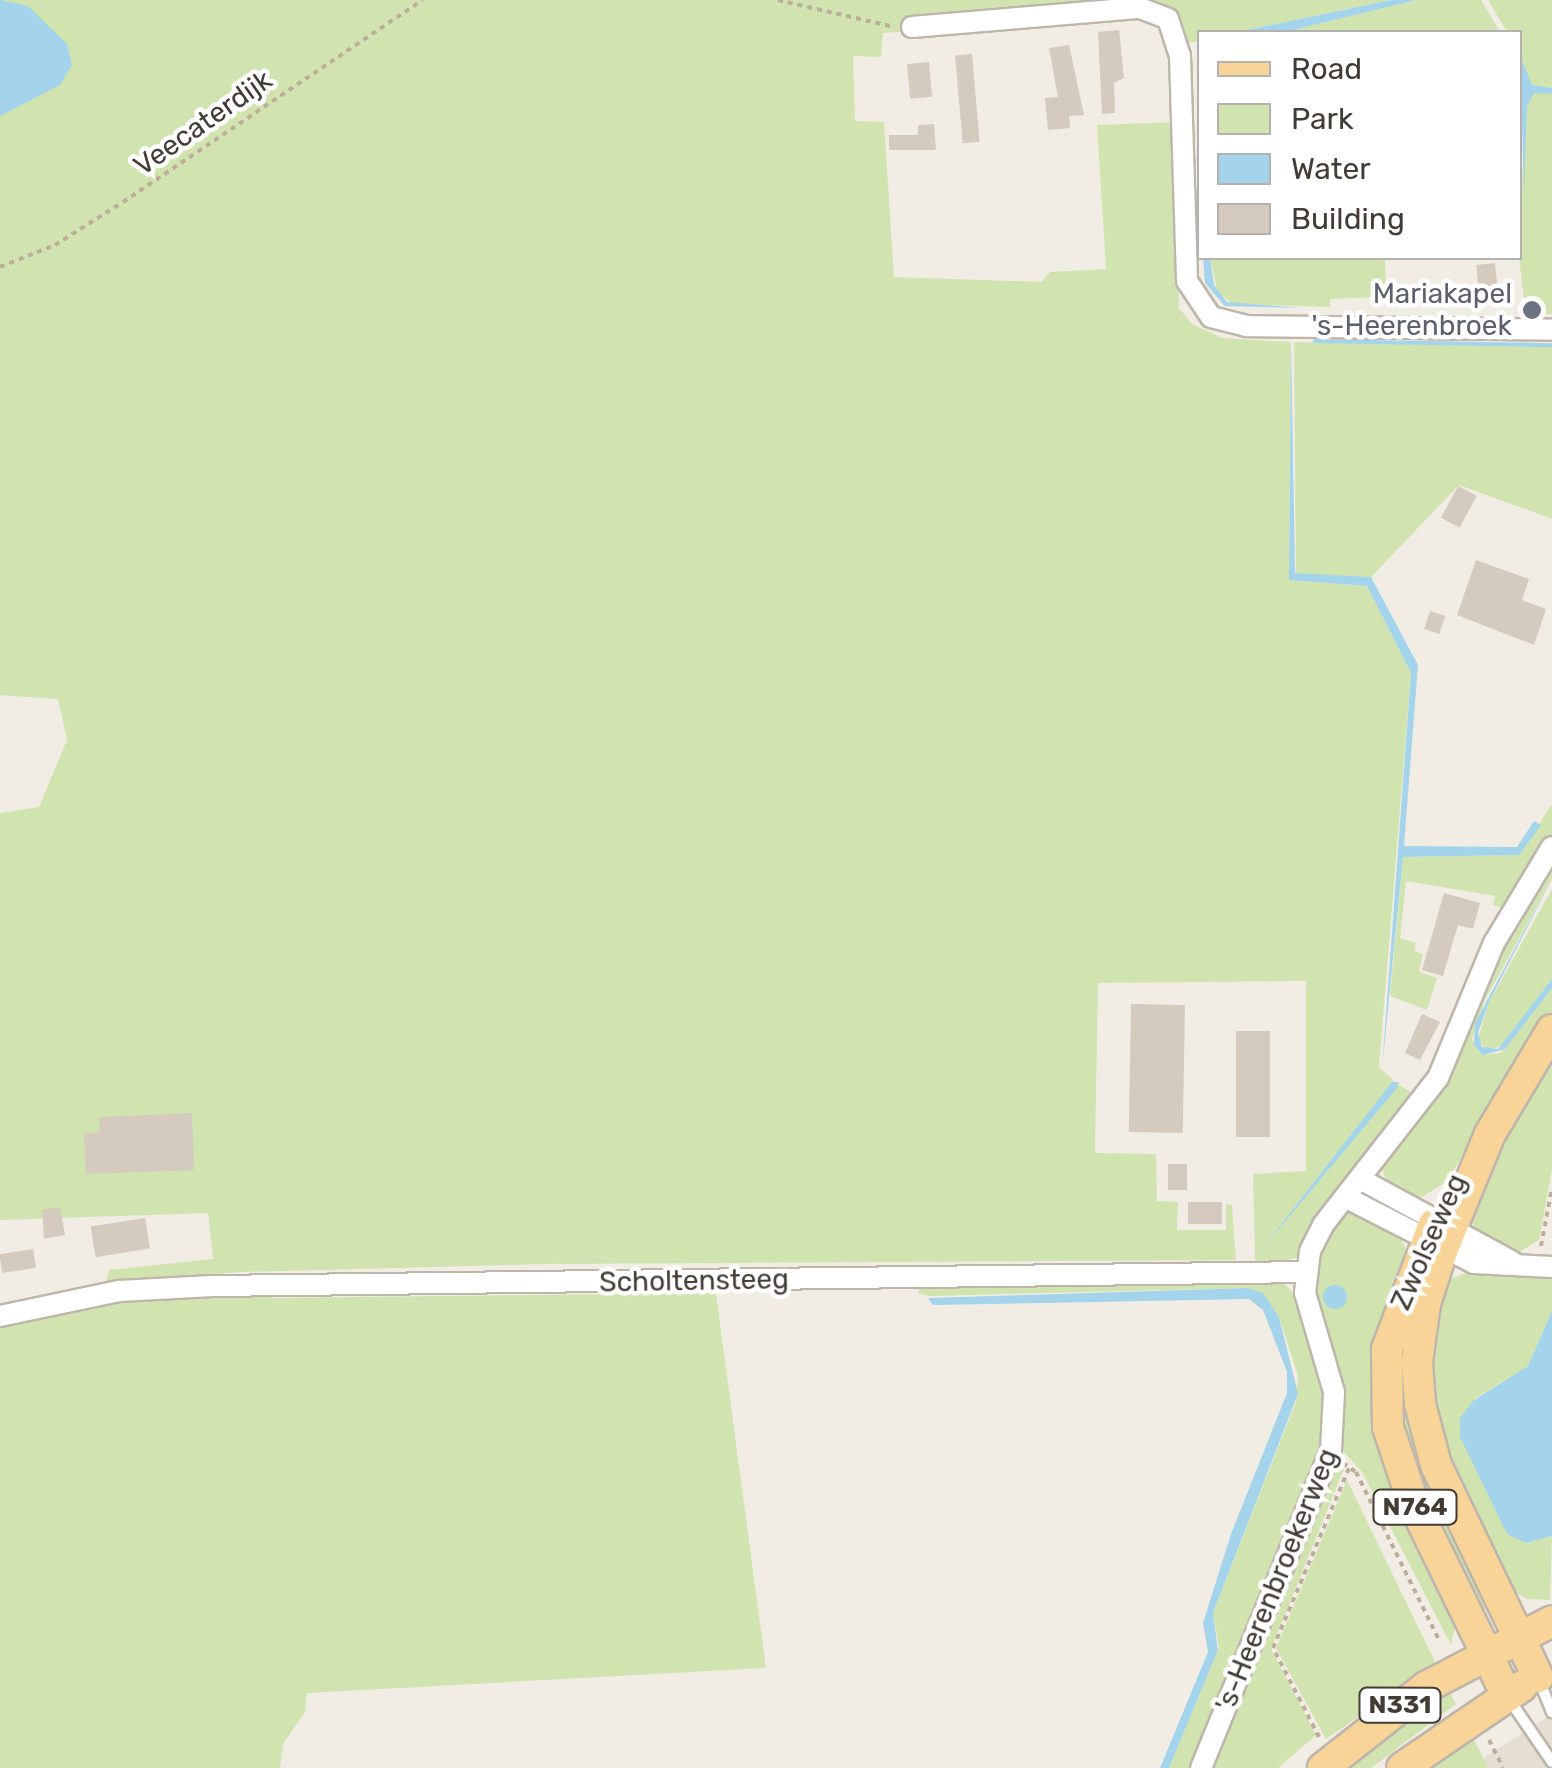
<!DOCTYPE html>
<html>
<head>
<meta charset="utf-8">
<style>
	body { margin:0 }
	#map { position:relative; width:1552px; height:1768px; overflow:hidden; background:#f1ede5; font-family:Rubik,sans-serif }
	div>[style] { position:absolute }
	.residential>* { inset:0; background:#e5ded3 }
	.green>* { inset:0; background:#d1e4b0 }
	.water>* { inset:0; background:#a4d4eb; transform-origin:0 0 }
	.round { border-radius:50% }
	.building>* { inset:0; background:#d5cabe; transform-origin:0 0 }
	.path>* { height:4px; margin-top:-2px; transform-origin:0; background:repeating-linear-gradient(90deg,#bdae9a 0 5px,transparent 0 10px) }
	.roads { filter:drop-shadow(2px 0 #bfb6ab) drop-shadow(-2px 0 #bfb6ab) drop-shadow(0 2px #bfb6ab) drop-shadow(0 -2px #bfb6ab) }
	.service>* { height:10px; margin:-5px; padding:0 5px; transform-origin:5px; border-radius:5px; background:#fff }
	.minor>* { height:20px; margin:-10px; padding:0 10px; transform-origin:10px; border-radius:10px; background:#fff }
	.primary>* { height:30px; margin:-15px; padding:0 15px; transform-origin:15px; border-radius:15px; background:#f8d498 }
	.dots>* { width:28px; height:28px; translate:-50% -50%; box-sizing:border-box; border:5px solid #fff; border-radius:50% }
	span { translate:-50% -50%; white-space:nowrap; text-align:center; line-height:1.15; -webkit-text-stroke:9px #fff; paint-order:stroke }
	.shield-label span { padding:2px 8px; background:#fff; border:2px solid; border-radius:8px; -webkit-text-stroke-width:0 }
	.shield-label { font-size:25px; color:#433c35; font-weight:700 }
	.street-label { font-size:28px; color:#433c35 }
	.worship-label { font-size:28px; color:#5b616d }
	.right { translate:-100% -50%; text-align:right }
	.legend { position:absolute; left:1197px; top:30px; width:325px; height:230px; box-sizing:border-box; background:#fff; border:2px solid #b4b1ae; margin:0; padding:12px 18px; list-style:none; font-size:30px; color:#433c35 }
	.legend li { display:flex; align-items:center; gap:20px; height:50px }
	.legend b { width:50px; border:2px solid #b4b1ae }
</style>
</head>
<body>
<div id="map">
	<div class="residential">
		<i style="clip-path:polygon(1552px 1714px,1552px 1768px,1468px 1768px)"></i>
	</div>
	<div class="green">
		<i style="clip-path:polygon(0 0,1391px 0,1237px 32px,1200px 32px,1199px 42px,1184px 42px,1169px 12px,883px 33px,881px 57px,853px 56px,855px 121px,884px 122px,894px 277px,1042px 282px,1050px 272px,1106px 269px,1097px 125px,1175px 122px,1179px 308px,1192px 324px,1222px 338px,1291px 342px,1289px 580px,1367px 586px,1411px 673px,1379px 1067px,1394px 1081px,1259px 1253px,1398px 1084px,1414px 1094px,1299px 1257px,1262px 1266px,1255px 1260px,1253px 1174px,1306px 1171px,1306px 981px,1098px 983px,1095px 1153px,1156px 1154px,1157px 1201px,1178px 1202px,1177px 1230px,1226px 1230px,1226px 1204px,1232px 1205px,1236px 1260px,549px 1264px,240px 1272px,106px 1283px,109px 1270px,213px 1259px,208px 1213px,0 1220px,0 813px,39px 807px,67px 740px,58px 699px,0 695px)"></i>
		<i style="clip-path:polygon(1417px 0,1481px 0,1500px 32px,1284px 32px)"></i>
		<i style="clip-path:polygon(1488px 0,1552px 0,1552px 88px,1531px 85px,1520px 55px,1520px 32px,1507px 32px)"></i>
		<i style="clip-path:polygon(1534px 92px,1552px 94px,1552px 314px,1526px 314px,1519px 258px,1520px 161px,1521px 190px,1527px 107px)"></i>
		<i style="clip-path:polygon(1210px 258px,1385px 258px,1386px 297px,1330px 299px,1330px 307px,1233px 304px,1218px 293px)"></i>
		<i style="clip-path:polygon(1294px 342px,1552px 347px,1552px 519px,1459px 485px,1371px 577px,1296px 574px)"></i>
		<i style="clip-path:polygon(1552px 804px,1552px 834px,1504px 908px,1493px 905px,1495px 896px,1406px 881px,1400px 938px,1416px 943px,1414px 951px,1423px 954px,1419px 972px,1437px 978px,1427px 1010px,1390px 996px,1403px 857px,1519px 855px)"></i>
		<i style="clip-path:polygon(1552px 862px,1552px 879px,1485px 1000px,1472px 1039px,1484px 1055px,1501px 1053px,1552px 988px,1552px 1015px,1446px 1182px,1422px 1197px,1389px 1186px,1381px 1166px)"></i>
		<i style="clip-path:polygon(1552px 889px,1552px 979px,1502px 1046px,1486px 1050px,1478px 1039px,1489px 1002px)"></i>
		<i style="clip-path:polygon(1552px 1054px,1552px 1170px,1539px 1240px,1518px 1253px,1477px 1234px,1469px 1214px,1513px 1118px)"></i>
		<i style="clip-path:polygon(1350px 1210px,1398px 1233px,1406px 1249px,1373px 1363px,1374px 1419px,1394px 1492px,1456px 1622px,1451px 1645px,1362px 1472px,1339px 1447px,1311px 1283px,1323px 1241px)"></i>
		<i style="clip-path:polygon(1470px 1271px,1552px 1277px,1552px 1311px,1528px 1366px,1474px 1399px,1526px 1543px,1552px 1536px,1550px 1600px,1527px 1599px,1502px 1584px,1425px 1401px,1443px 1282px)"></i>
		<i style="clip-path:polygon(1429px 1277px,1413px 1354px,1498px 1602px,1482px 1609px,1420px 1484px,1403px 1425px,1398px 1352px)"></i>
		<i style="clip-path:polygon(1280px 1279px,1298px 1298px,1325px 1386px,1325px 1444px,1193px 1768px,1169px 1768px,1219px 1647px,1213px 1613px,1296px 1402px,1298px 1376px,1279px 1317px,1263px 1293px,1248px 1288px,930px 1296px,918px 1293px,920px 1285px)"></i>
		<i style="clip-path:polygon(272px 1291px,273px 1298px,716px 1293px,766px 1668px,307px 1693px,305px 1712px,283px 1744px,280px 1768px,0 1768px,0 1323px,111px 1301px)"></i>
		<i style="clip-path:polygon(1344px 1469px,1271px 1649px,1316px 1735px,1278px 1768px,1208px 1768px,1332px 1471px)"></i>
		<i style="clip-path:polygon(1347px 1480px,1436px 1664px,1326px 1739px,1276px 1648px)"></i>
		<i style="clip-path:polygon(1446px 1685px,1456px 1704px,1371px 1768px,1335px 1768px)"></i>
		<i style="clip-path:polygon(1473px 1737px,1488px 1768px,1429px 1768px)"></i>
	</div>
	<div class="water">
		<i style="clip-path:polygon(0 0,28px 6px,67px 44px,72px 65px,60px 85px,0 116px)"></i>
		<i style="clip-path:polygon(1391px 0,1417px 0,1284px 32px,1237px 32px)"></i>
		<i style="clip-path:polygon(1520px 55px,1532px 85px,1552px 88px,1552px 94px,1534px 93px,1527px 107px,1524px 195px)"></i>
		<i style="clip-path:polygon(1203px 258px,1210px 258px,1214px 285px,1227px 302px,1301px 308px,1225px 306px,1205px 283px)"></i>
		<i style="left:1313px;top:339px;width:239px;height:4px;rotate:1deg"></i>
		<i style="clip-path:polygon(1291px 342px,1295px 573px,1371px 577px,1418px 665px,1404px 846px,1517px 847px,1534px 821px,1541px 825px,1519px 855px,1403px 857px,1382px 1069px,1411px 673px,1367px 586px,1289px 580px)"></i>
		<i style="clip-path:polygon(1552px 879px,1489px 1002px,1478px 1033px,1482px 1047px,1498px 1049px,1552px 979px,1552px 988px,1505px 1049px,1483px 1055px,1474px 1045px,1475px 1023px)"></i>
		<i style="clip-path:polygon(1392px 1082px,1399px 1082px,1397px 1088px,1259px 1253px)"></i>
		<i class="round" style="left:1323px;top:1285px;width:24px;height:24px"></i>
		<i style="clip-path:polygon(1248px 1288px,1263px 1293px,1279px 1317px,1298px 1394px,1213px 1613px,1218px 1650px,1169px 1768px,1160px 1768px,1208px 1652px,1203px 1623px,1231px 1534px,1287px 1393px,1287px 1372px,1263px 1310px,1249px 1299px,933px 1305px,928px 1298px)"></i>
		<i style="clip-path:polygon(1552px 1311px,1552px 1536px,1526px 1543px,1507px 1534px,1460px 1437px,1460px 1418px,1474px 1400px,1528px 1366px)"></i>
	</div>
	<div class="building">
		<i style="clip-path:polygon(1119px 30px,1124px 78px,1114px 83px,1115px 113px,1102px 114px,1098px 32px)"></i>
		<i style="clip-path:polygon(1069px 45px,1084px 115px,1069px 116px,1070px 128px,1048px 130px,1045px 98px,1058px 97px,1049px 48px)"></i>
		<i style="left:972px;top:54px;width:88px;height:17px;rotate:85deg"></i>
		<i style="left:929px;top:62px;width:35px;height:22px;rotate:85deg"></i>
		<i style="clip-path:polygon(934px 124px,936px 150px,889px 150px,889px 135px,918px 135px,918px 125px)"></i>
		<i style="left:1495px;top:263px;width:29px;height:19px;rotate:84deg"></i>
		<i style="left:1458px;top:486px;width:21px;height:36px;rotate:28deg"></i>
		<i style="clip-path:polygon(1476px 560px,1529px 579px,1522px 600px,1546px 609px,1534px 645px,1457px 615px)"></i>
		<i style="left:1430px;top:611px;width:16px;height:19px;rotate:18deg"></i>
		<i style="clip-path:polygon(1444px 893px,1480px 903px,1473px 929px,1458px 925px,1443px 976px,1422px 970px)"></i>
		<i style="left:1131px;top:1004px;width:54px;height:128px;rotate:1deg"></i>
		<i style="clip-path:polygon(1422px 1014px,1440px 1022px,1420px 1060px,1405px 1053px)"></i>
		<i style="left:1236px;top:1031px;width:34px;height:106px"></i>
		<i style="clip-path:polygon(192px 1113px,194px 1170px,86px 1174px,84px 1133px,100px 1132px,99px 1117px)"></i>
		<i style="left:1168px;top:1164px;width:19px;height:26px"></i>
		<i style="left:1188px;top:1202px;width:34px;height:22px"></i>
		<i style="clip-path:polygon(60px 1207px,65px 1235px,44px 1239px,42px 1210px)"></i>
		<i style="left:145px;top:1218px;width:31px;height:55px;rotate:81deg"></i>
		<i style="left:33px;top:1249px;width:19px;height:34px;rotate:81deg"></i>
	</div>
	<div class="path">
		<i style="left:778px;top:0;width:120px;rotate:13deg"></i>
		<i style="left:0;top:267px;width:59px;rotate:-21.8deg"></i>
		<i style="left:55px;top:245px;width:80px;rotate:-32.3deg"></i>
		<i style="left:123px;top:202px;width:361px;rotate:-34deg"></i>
		<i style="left:1541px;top:1246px;width:59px;rotate:-79.3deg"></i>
		<i style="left:1343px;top:1463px;width:16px;rotate:35deg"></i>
		<i style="left:1356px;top:1472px;width:187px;rotate:63.7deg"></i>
		<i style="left:1319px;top:1737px;width:100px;rotate:-117.3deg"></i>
		<i style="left:1273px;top:1648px;width:198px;rotate:-67.1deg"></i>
		<i style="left:1489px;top:1740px;width:31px;rotate:63deg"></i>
	</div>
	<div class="roads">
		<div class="service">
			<i style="left:1539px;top:1680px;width:35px;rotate:68deg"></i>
			<i style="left:1509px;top:1699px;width:76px;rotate:55.7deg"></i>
		</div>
		<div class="minor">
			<i style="left:912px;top:27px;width:229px;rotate:-4.8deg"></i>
			<i style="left:1140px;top:8px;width:30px;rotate:21deg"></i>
			<i style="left:1168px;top:19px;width:39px;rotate:72deg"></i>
			<i style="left:1180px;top:56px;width:225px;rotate:88.2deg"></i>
			<i style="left:1187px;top:281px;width:43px;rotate:56.3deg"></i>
			<i style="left:1211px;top:317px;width:36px;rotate:14deg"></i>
			<i style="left:1246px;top:326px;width:306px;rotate:0.7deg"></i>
			<i style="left:1360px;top:1179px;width:174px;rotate:28.5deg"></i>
			<i style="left:1345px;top:1197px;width:145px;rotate:27.1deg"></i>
			<i style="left:1474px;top:1263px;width:78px;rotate:2.9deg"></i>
			<i style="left:0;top:1316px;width:122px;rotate:-11.9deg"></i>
			<i style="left:119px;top:1291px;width:93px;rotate:-3.1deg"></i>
			<i style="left:212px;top:1286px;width:1092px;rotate:-0.73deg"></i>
			<i style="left:1201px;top:1768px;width:344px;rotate:-67.8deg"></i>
			<i style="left:1331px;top:1450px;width:58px;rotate:-87deg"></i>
			<i style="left:1334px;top:1392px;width:103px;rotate:-106.3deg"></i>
			<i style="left:1305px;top:1293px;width:42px;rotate:-83.2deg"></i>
			<i style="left:1310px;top:1251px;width:29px;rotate:-63deg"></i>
			<i style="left:1323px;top:1225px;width:187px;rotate:-52deg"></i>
			<i style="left:1438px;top:1078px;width:146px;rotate:-67.5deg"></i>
			<i style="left:1494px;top:943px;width:112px;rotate:-58.9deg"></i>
		</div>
		<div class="primary">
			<i style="left:1434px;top:1224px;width:134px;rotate:110.6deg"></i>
			<i style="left:1387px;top:1349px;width:78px;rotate:89.3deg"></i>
			<i style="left:1388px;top:1427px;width:82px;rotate:71.6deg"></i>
			<i style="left:1414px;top:1505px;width:210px;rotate:64deg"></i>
			<i style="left:1538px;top:1677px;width:235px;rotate:-115.7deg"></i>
			<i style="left:1436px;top:1465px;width:63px;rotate:-104.7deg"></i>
			<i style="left:1420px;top:1404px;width:42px;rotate:-94.1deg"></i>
			<i style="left:1417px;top:1362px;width:59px;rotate:-82.1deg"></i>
			<i style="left:1425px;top:1304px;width:56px;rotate:-72.2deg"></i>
			<i style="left:1442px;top:1251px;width:126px;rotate:-67.7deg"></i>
			<i style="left:1490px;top:1134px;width:121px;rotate:-59.2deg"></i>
			<i style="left:1323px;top:1768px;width:131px;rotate:-38.2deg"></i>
			<i style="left:1426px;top:1687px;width:142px;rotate:-27.6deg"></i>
			<i style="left:1402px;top:1768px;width:145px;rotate:-34.3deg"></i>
		</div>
	</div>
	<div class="dots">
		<i style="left:1532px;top:310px;background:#6b7280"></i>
	</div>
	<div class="shield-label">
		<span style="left:1415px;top:1507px">N764</span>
		<span style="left:1400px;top:1705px">N331</span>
	</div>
	<div class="street-label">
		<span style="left:203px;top:123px;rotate:-35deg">Veecaterdijk</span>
		<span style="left:1429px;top:1242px;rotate:-66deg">Zwolseweg</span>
		<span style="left:694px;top:1281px;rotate:-1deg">Scholtensteeg</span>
		<span style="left:1277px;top:1580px;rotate:-68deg">'s-Heerenbroekerweg</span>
	</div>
	<div class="worship-label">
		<span class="right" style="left:1512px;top:310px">Mariakapel<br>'s-Heerenbroek</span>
	</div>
	<ul class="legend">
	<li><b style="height:12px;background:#f8d498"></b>Road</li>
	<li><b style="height:28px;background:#d1e4b0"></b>Park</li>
	<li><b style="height:28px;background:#a4d4eb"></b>Water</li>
	<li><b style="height:28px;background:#d5cabe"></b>Building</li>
	</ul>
</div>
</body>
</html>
